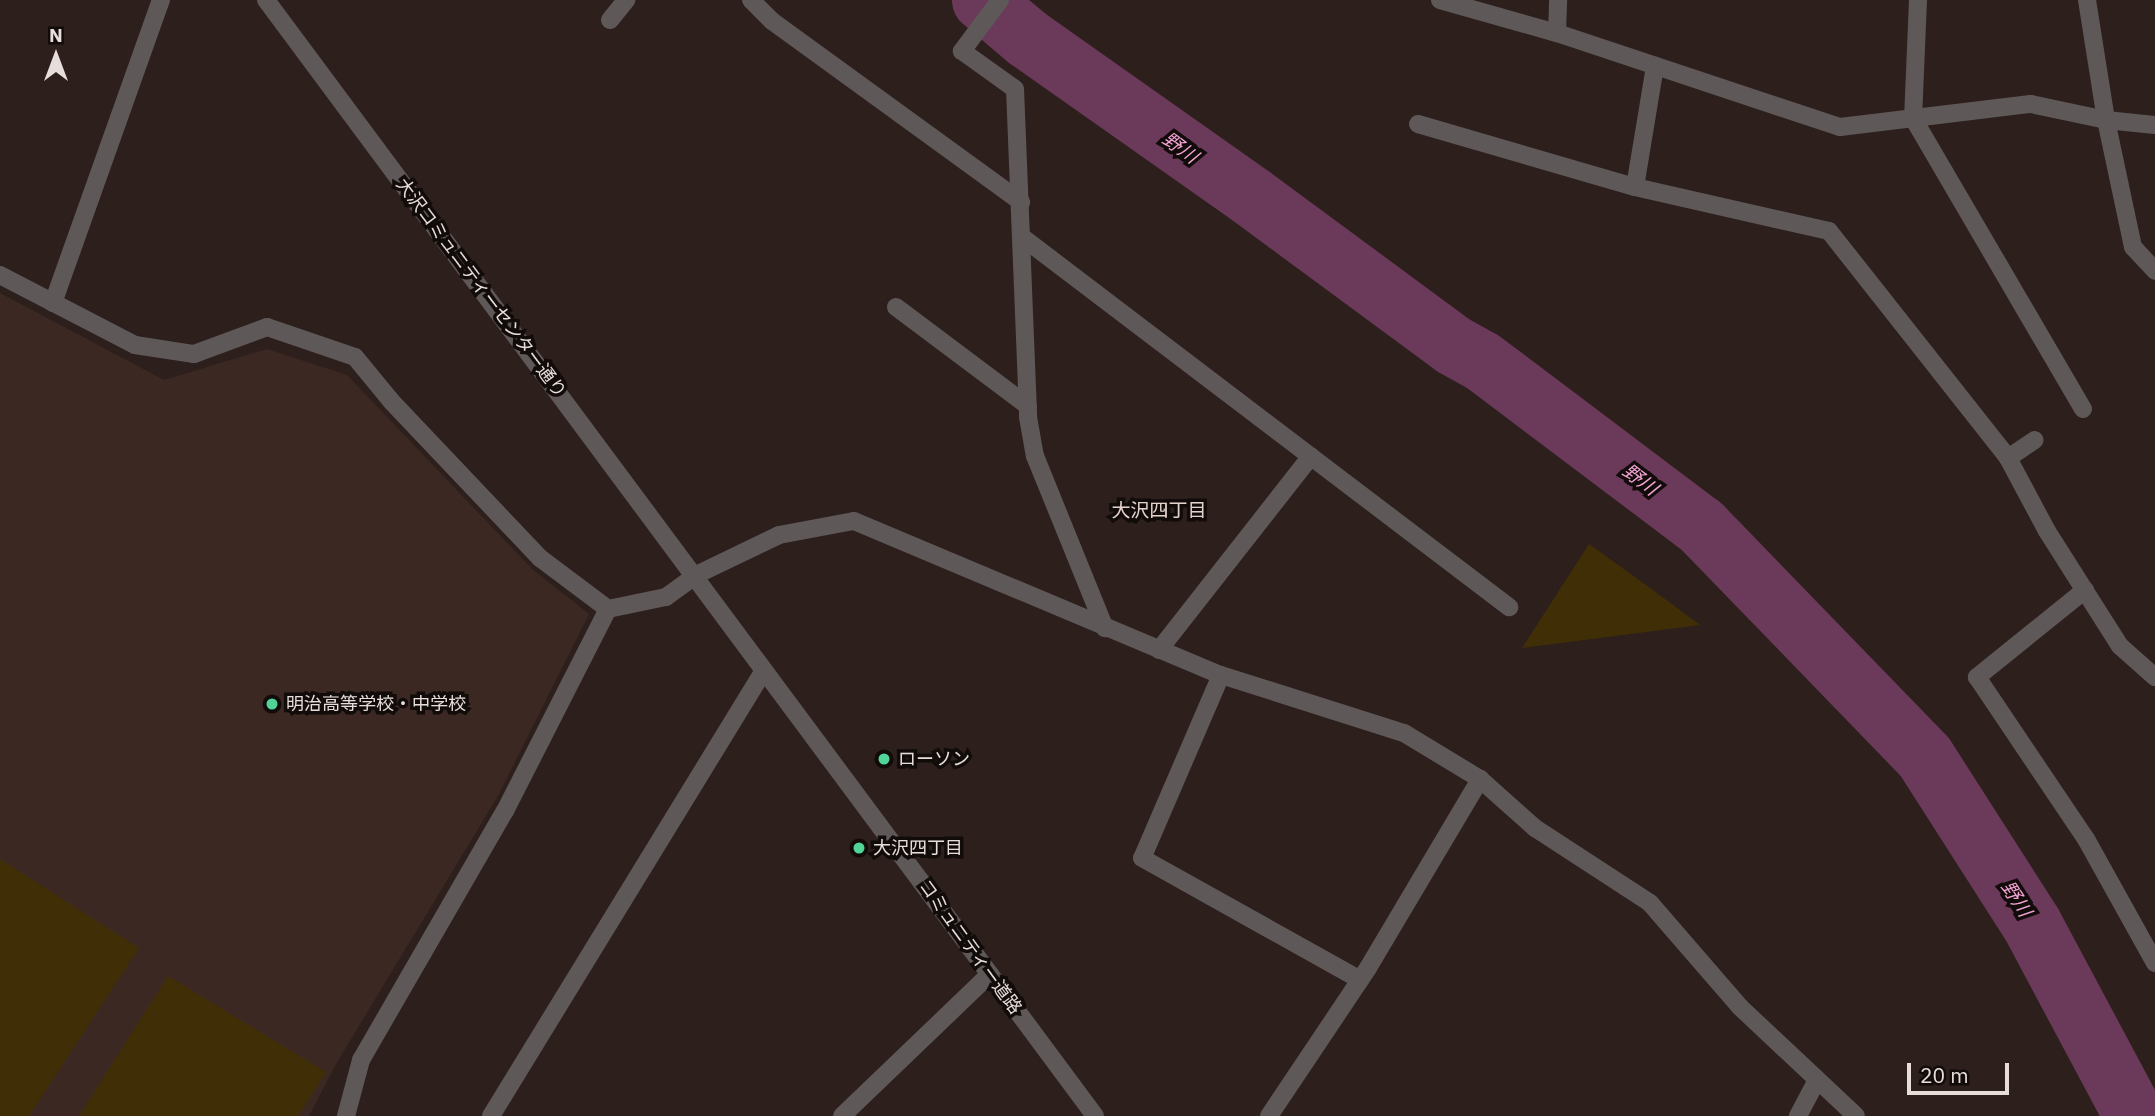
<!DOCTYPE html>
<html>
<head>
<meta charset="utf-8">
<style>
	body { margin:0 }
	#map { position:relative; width:2155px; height:1116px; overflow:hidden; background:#2d1f1c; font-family:"IBM Plex Sans","Noto Sans JP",sans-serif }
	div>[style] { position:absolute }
	.built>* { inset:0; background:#3c2823 }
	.green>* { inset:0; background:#402f06 }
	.river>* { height:61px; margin:-30.5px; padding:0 30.5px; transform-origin:30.5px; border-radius:30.5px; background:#6b3959 }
	.minor>* { height:18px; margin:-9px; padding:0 9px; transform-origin:9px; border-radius:9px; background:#5f5859 }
	.dots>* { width:19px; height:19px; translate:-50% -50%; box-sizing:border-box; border:4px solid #110b09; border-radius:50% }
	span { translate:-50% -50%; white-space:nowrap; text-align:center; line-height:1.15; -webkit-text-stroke:7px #110b09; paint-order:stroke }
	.street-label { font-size:18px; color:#e7dddb }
	.poi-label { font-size:18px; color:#e7dddb }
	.left { translate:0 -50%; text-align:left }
	.water-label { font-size:19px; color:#f4a3d5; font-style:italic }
	.neighbourhood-label { font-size:19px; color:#e4d2cd }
	.north { position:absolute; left:21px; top:21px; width:70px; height:70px; -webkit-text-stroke:5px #110b09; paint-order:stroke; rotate:0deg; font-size:19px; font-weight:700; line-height:28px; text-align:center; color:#e7dddb }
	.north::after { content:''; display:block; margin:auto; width:24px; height:32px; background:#e7dddb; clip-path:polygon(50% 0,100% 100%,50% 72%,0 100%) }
	.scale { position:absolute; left:1907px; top:1063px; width:102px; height:32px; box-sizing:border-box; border:4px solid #e7dddb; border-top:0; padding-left:9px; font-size:21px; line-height:24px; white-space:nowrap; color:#e7dddb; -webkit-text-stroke:5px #110b09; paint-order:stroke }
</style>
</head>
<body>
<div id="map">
	<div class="built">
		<i style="clip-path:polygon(0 293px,164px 380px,267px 349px,347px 375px,532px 569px,589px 614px,499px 794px,336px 1064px,309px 1116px,0 1116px)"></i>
	</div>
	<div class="green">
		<i style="clip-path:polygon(1589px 544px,1646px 585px,1700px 625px,1522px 648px)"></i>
		<i style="clip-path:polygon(0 859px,139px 948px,29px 1116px,0 1116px)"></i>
		<i style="clip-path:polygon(168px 976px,326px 1072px,298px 1116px,79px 1116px)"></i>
	</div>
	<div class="river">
		<i style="left:982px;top:0;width:59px;rotate:40.2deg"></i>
		<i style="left:1027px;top:38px;width:274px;rotate:35.2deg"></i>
		<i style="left:1251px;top:196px;width:251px;rotate:36.4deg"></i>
		<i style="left:1453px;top:345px;width:33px;rotate:29deg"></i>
		<i style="left:1482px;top:361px;width:273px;rotate:37deg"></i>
		<i style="left:1700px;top:525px;width:322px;rotate:45.9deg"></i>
		<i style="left:1924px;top:756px;width:198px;rotate:57.4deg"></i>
		<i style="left:2031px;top:923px;width:219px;rotate:61.9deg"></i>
	</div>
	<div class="minor">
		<i style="left:266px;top:0;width:1390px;rotate:53.39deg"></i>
		<i style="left:751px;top:0;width:30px;rotate:45deg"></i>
		<i style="left:772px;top:21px;width:308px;rotate:36deg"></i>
		<i style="left:1000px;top:0;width:64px;rotate:126.7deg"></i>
		<i style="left:962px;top:51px;width:65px;rotate:35.6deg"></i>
		<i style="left:1015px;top:89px;width:328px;rotate:87.7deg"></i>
		<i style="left:1028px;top:417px;width:40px;rotate:80deg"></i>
		<i style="left:1035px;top:456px;width:186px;rotate:67.9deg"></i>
		<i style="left:1440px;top:0;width:122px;rotate:15.8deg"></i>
		<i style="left:1557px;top:33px;width:298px;rotate:18.4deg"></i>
		<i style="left:1840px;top:127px;width:192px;rotate:-6.9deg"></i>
		<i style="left:2031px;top:104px;width:77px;rotate:12deg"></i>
		<i style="left:2106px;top:120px;width:49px;rotate:5.8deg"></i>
		<i style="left:1918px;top:0;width:118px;rotate:92.4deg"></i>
		<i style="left:1913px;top:118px;width:337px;rotate:59.7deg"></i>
		<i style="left:2087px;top:0;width:121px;rotate:81deg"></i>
		<i style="left:2106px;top:120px;width:130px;rotate:78deg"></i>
		<i style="left:2133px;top:247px;width:33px;rotate:47deg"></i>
		<i style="left:610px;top:20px;width:26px;rotate:-51deg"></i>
		<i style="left:1557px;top:33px;width:33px;rotate:-88deg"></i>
		<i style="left:1418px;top:124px;width:226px;rotate:16.2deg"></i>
		<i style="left:1635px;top:187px;width:199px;rotate:12.8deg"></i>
		<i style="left:1829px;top:231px;width:289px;rotate:51.7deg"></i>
		<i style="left:2008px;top:458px;width:83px;rotate:61.9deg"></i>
		<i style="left:2047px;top:531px;width:136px;rotate:57.6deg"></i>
		<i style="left:2120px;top:646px;width:47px;rotate:41.5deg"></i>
		<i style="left:1635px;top:187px;width:123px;rotate:-80.6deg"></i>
		<i style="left:1022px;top:237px;width:612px;rotate:37.23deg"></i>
		<i style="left:0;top:275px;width:152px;rotate:27.4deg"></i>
		<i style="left:135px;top:345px;width:60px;rotate:8.7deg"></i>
		<i style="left:194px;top:354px;width:78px;rotate:-20.3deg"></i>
		<i style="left:267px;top:327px;width:93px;rotate:18.8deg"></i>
		<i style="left:355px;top:357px;width:58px;rotate:50.6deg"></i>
		<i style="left:392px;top:402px;width:215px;rotate:46.5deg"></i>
		<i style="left:540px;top:558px;width:85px;rotate:36.9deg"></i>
		<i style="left:608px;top:609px;width:59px;rotate:-11.7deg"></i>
		<i style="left:666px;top:597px;width:37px;rotate:-36deg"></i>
		<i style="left:696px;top:575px;width:92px;rotate:-25.7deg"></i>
		<i style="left:779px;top:535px;width:76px;rotate:-10.6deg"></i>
		<i style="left:854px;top:521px;width:398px;rotate:22.8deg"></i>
		<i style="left:1221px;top:675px;width:192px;rotate:17.6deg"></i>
		<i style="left:1404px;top:733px;width:89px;rotate:31.2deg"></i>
		<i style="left:1480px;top:779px;width:74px;rotate:41.7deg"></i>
		<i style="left:1535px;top:828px;width:137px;rotate:33.1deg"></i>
		<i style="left:1650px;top:903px;width:138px;rotate:49.1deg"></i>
		<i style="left:1740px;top:1007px;width:159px;rotate:43.2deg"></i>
		<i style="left:53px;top:303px;width:322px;rotate:-70.4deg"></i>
		<i style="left:896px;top:307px;width:165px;rotate:36.9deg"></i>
		<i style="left:2008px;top:458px;width:32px;rotate:-34deg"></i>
		<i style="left:2085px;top:590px;width:139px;rotate:141.1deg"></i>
		<i style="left:1977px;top:677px;width:195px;rotate:56.1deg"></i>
		<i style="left:2086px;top:839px;width:142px;rotate:60.9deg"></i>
		<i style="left:1159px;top:650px;width:246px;rotate:-51.9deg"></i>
		<i style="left:1221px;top:675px;width:199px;rotate:113.3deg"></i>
		<i style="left:1142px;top:858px;width:250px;rotate:29.2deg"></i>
		<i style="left:346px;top:1116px;width:58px;rotate:-75deg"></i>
		<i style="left:361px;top:1060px;width:288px;rotate:-60deg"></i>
		<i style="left:505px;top:811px;width:227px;rotate:-63deg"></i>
		<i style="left:491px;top:1116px;width:521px;rotate:-58.51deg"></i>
		<i style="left:842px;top:1116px;width:205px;rotate:-43.8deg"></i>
		<i style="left:1269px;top:1116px;width:178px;rotate:-56.2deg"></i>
		<i style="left:1368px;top:968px;width:220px;rotate:-59.3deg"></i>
		<i style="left:1798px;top:1116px;width:41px;rotate:-62.2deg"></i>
	</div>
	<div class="dots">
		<i style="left:272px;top:704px;background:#52d397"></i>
		<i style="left:884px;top:759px;background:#52d397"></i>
		<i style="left:859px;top:848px;background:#52d397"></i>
	</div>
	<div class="street-label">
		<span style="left:481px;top:288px;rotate:53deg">大沢コミュニティーセンター通り</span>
		<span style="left:970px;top:947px;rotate:54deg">コミュニティー道路</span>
	</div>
	<div class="poi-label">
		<span class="left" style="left:286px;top:704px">明治高等学校・中学校</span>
		<span class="left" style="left:898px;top:759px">ローソン</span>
		<span class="left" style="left:873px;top:848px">大沢四丁目</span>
	</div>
	<div class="water-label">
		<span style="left:1180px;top:148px;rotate:36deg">野川</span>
		<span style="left:1640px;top:480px;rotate:37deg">野川</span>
		<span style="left:2016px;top:899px;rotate:57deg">野川</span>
	</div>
	<div class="neighbourhood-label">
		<span style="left:1159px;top:511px">大沢四丁目</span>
	</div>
	<div class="north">N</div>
	<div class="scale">20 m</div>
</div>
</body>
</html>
